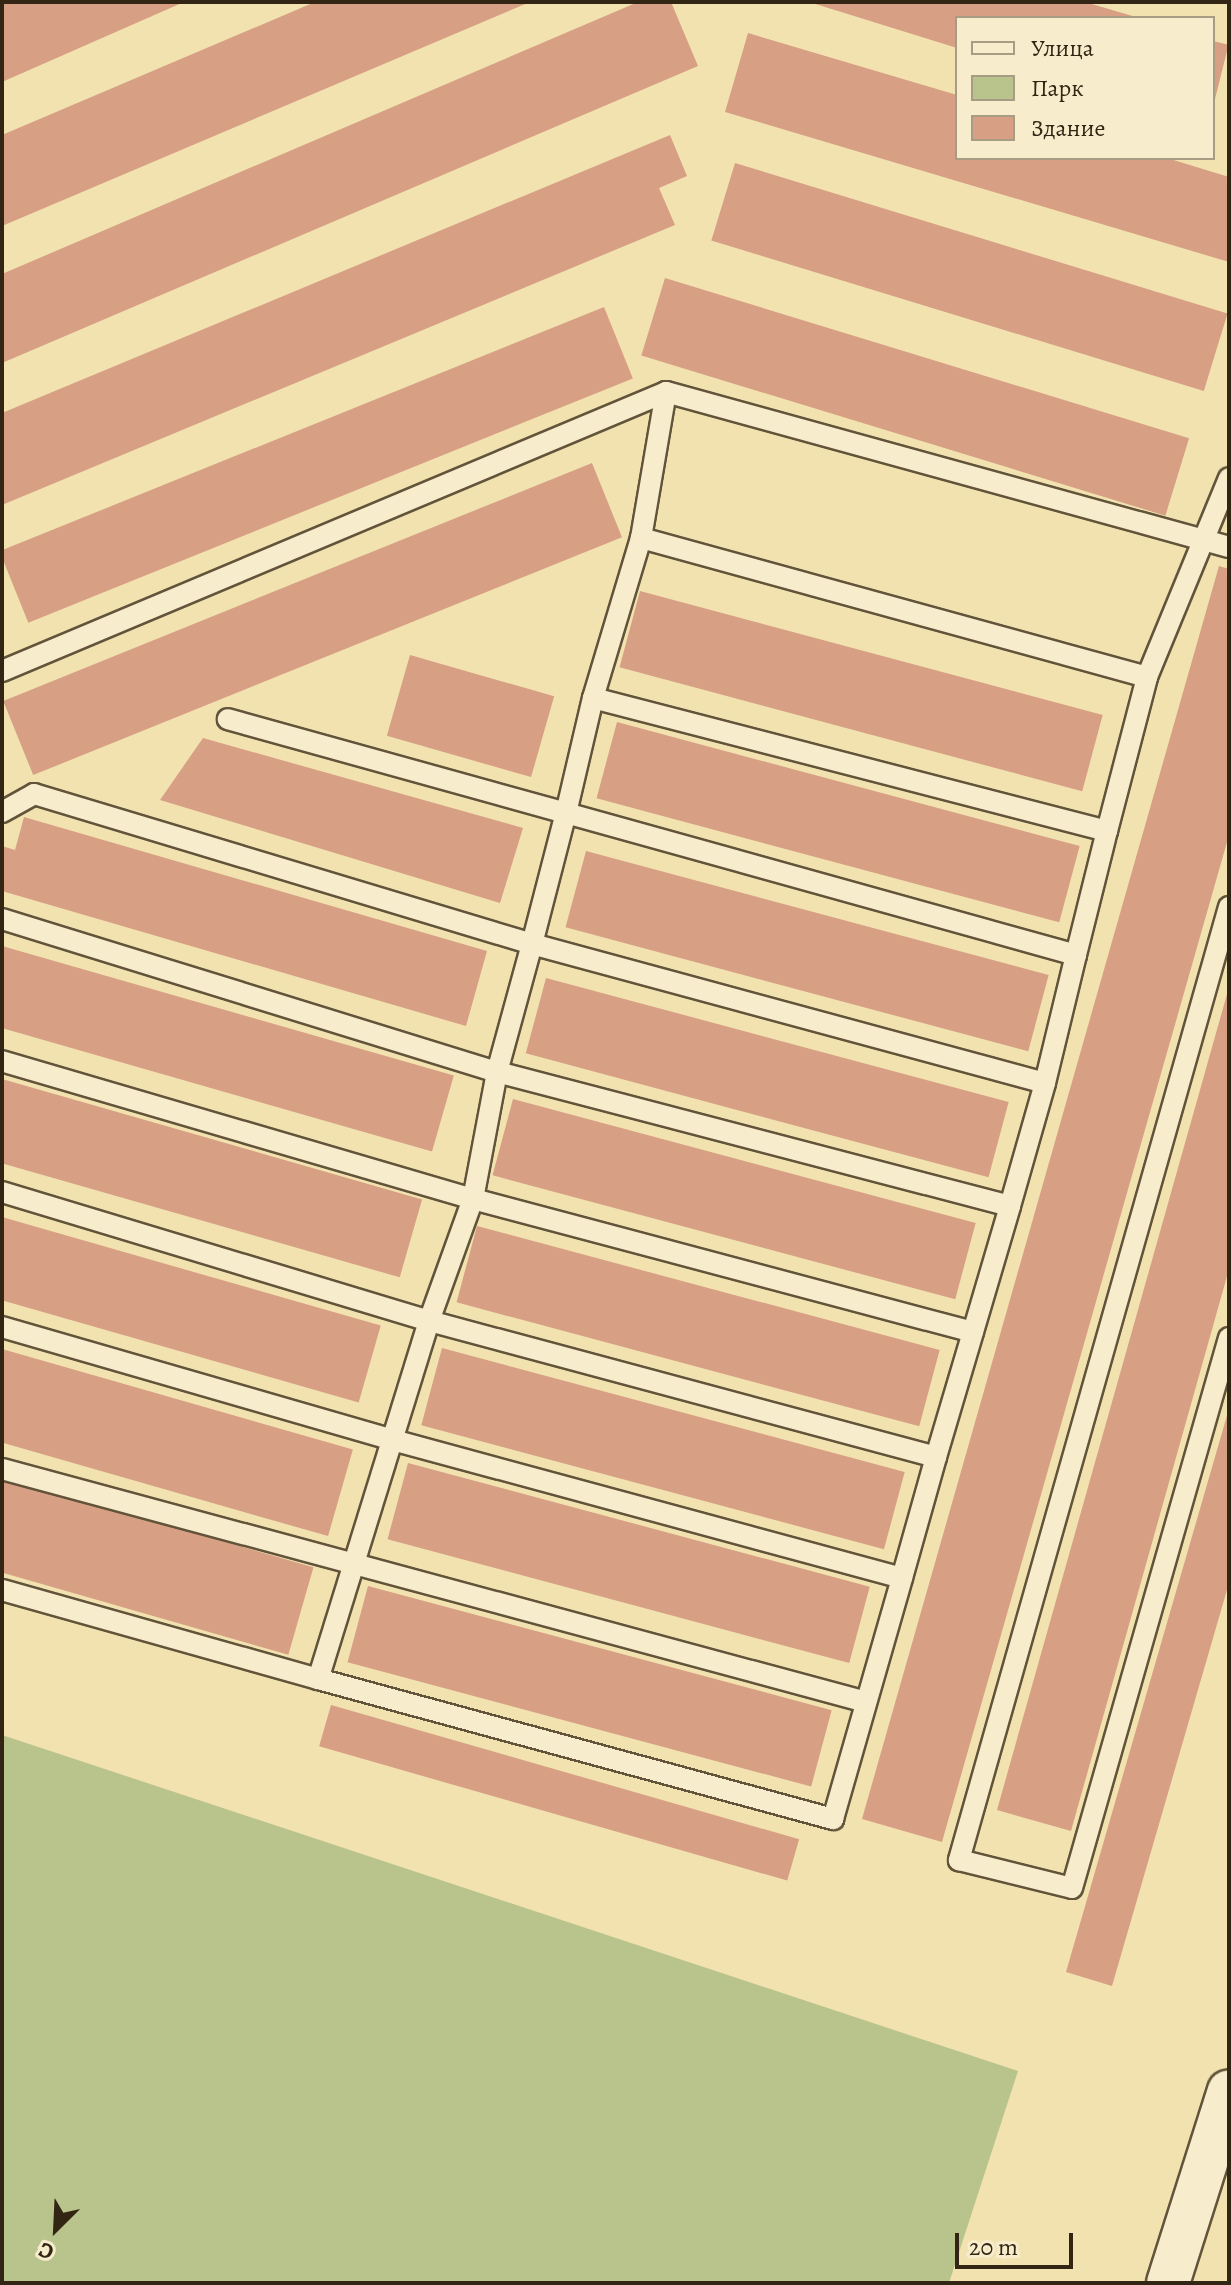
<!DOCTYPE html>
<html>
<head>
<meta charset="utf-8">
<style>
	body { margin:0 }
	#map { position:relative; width:1231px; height:2285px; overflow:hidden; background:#f2e2b0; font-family:Alegreya,serif }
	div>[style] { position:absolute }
	.green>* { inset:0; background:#b9c38c }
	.building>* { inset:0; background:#d79f84; transform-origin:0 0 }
	.roads { filter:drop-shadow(2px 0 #62543a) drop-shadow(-2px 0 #62543a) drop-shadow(0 2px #62543a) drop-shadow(0 -2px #62543a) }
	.lane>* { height:20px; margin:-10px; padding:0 10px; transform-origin:10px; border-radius:10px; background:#f7eccc }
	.street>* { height:42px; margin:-21px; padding:0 21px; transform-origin:21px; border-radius:21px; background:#f7eccc }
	span { translate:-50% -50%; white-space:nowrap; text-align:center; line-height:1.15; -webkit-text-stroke:6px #f7eccc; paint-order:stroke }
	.frame { position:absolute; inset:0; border:4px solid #322513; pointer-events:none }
	.legend { position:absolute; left:955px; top:16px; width:260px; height:144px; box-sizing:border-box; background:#f7eccc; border:2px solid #a89c82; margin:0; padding:10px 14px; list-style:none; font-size:24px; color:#322513 }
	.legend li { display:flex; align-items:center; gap:16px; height:40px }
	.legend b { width:40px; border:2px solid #a89c82 }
	.north { position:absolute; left:16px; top:2189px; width:80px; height:80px; -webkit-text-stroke:6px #f7eccc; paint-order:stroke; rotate:204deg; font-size:22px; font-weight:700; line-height:32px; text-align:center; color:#322513 }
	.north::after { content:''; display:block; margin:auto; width:28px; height:36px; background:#322513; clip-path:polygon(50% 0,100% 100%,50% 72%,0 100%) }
	.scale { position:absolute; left:955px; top:2233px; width:118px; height:36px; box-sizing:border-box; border:4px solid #322513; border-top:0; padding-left:10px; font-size:24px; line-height:28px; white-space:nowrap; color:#322513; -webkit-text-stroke:6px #f7eccc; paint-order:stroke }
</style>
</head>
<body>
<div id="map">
	<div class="green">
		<i style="clip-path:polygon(2px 1735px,1018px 2071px,949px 2283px,2px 2283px)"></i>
	</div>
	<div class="building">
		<i style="clip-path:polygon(2px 2px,184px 2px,2px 82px)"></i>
		<i style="clip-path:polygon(315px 2px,530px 2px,2px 226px,2px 135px)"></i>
		<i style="clip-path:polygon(638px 2px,671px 2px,698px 66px,2px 363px,2px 274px)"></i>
		<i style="clip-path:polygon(809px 2px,1085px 2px,1136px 17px,957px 18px,957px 48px)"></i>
		<i style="clip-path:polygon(748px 33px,957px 95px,957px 158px,1167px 158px,1229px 177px,1229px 262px,725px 112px)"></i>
		<i style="left:1213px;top:41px;width:16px;height:84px;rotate:14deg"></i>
		<i style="clip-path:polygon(670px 135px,687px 176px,659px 188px,675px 225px,2px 505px,2px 413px)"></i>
		<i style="left:735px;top:163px;width:515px;height:81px;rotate:17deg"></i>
		<i style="left:665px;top:278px;width:548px;height:81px;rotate:17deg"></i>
		<i style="left:604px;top:307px;width:77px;height:652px;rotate:68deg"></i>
		<i style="left:592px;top:463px;width:80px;height:635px;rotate:68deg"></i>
		<i style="clip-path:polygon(1219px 566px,1229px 569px,1229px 835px,942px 1842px,862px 1819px)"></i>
		<i style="left:640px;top:591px;width:479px;height:79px;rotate:15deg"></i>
		<i style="left:410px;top:655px;width:150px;height:84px;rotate:16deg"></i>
		<i style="left:617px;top:722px;width:479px;height:79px;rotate:15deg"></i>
		<i style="clip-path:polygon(203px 738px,523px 828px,500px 903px,160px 800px)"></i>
		<i style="clip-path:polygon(24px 817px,487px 951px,466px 1026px,2px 891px,2px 846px,15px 850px)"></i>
		<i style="left:586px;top:851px;width:479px;height:79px;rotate:15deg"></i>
		<i style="left:2px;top:946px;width:470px;height:79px;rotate:16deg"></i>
		<i style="left:546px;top:978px;width:479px;height:78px;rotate:15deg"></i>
		<i style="clip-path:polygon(1229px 987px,1229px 1269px,1071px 1831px,997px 1810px)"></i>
		<i style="left:2px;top:1079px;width:437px;height:81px;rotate:16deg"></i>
		<i style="left:513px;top:1099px;width:479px;height:79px;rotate:15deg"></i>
		<i style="left:2px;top:1217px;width:394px;height:80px;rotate:16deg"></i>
		<i style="left:477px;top:1226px;width:479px;height:79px;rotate:15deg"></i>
		<i style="left:442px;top:1348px;width:479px;height:80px;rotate:15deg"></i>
		<i style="left:2px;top:1349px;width:365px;height:90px;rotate:16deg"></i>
		<i style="clip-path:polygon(1228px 1412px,1229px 1583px,1112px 1986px,1066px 1972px)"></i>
		<i style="left:408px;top:1463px;width:478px;height:79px;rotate:15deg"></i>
		<i style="left:2px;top:1478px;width:324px;height:91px;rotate:16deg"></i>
		<i style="left:368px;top:1586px;width:480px;height:79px;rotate:15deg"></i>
		<i style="left:331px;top:1705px;width:487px;height:43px;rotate:16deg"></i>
	</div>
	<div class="roads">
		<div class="lane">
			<i style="left:2px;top:671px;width:720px;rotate:-22.79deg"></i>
			<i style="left:1147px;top:677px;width:215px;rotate:-67.6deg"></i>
			<i style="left:593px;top:698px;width:167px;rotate:-73.3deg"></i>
			<i style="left:2px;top:812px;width:37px;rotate:-29deg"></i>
			<i style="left:34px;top:794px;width:520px;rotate:16.76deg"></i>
			<i style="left:532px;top:944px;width:135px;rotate:-75.5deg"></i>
			<i style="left:566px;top:813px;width:351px;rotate:-164.5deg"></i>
			<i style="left:1229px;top:907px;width:991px;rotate:105.82deg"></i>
			<i style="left:959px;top:1860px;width:116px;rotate:13.9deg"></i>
			<i style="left:1072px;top:1888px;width:572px;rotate:-74.07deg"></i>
			<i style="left:2px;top:919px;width:518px;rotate:17.18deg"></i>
			<i style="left:497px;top:1072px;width:129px;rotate:100.7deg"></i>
			<i style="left:473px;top:1199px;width:491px;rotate:-163.7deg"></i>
			<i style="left:1076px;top:955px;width:128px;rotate:-76deg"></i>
			<i style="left:2px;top:1192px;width:446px;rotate:16.8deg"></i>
			<i style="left:429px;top:1321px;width:375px;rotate:107.2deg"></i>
			<i style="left:318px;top:1679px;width:534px;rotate:15.21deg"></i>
			<i style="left:833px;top:1819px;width:251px;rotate:-74deg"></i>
			<i style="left:1010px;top:1206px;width:128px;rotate:-74.1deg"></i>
			<i style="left:2px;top:1327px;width:403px;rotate:16.1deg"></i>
			<i style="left:389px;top:1439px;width:531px;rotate:15.16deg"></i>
			<i style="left:902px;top:1578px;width:126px;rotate:-74.3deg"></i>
			<i style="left:936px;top:1457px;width:525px;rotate:-164.98deg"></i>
			<i style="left:429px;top:1321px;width:130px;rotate:-70.2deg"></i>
			<i style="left:473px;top:1199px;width:517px;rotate:14.9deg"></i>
			<i style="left:973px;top:1332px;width:131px;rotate:-73.6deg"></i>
			<i style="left:1010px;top:1206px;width:530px;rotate:-165.36deg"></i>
			<i style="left:497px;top:1072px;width:133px;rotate:-74.7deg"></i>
			<i style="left:532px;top:944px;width:531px;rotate:15.16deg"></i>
			<i style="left:1045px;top:1083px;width:132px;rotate:-76.4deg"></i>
			<i style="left:1076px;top:955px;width:529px;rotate:-164.44deg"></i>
			<i style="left:566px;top:813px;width:118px;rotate:-76.8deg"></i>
			<i style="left:593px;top:698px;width:531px;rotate:14.51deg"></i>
			<i style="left:1107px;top:831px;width:159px;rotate:-75.4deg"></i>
			<i style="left:1147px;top:677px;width:525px;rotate:-164.64deg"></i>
			<i style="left:641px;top:538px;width:148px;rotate:-80.3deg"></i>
			<i style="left:666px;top:392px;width:584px;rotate:15.39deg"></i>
			<i style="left:936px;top:1457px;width:130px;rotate:-73.5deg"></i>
			<i style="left:2px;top:1469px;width:895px;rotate:15.09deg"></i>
			<i style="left:2px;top:1590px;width:328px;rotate:15.7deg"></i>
		</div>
		<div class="street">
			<i style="left:1168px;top:2283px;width:201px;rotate:-72.4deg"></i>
		</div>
	</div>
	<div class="frame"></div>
	<ul class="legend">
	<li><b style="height:10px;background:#f7eccc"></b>Улица</li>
	<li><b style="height:22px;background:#b9c38c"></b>Парк</li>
	<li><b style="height:22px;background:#d79f84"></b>Здание</li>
	</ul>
	<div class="north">С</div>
	<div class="scale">20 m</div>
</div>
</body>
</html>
